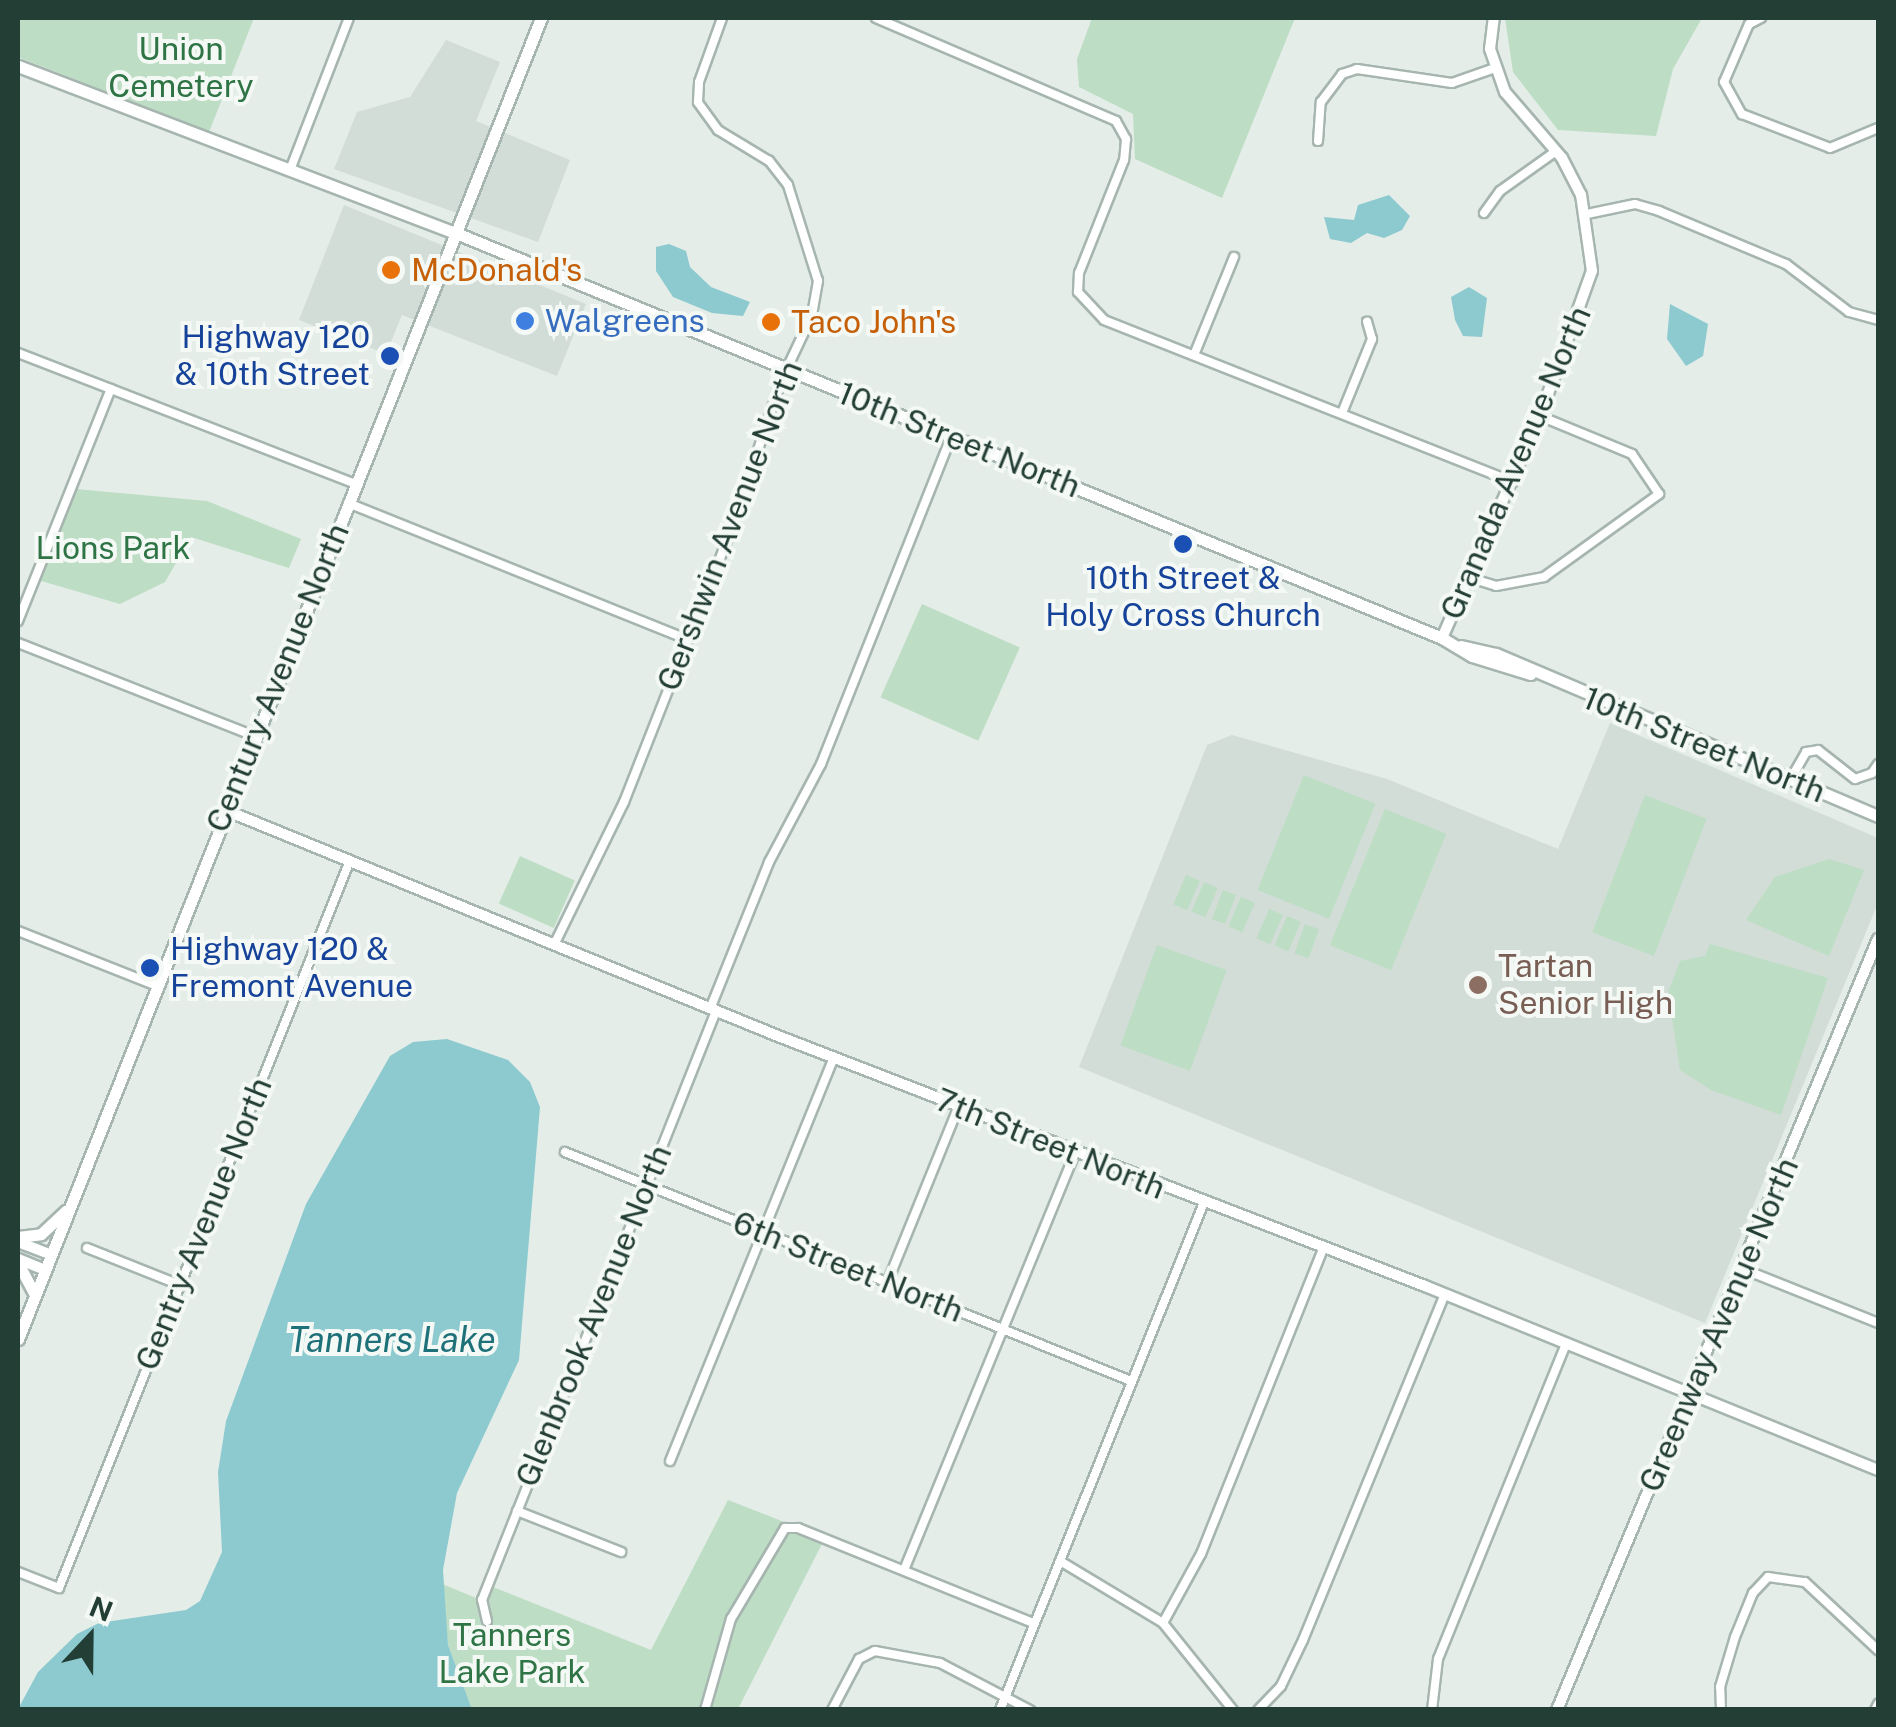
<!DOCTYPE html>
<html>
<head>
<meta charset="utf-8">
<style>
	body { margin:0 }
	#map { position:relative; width:1896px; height:1727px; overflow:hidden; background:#e4ede8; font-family:"Public Sans",sans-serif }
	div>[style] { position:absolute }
	.built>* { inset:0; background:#d2ddd7 }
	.green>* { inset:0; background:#bdddc4; transform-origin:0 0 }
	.water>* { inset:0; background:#8dcad0 }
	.roads { filter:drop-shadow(2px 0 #a6b5af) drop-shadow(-2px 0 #a6b5af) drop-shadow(0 2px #a6b5af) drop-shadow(0 -2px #a6b5af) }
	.minor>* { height:8px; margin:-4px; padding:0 4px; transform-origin:4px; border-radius:4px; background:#fff }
	.tertiary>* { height:10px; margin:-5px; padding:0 5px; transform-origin:5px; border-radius:5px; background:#fff }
	.secondary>* { height:11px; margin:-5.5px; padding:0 5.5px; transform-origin:5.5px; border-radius:5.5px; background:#fff }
	.dots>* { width:28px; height:28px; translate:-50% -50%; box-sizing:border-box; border:5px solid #f4f9f6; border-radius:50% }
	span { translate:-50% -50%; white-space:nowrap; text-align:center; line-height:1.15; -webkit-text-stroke:8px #f4f9f6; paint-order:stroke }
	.park-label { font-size:32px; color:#2e7445 }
	.food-label { font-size:32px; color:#c56008 }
	.left { translate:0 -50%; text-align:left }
	.shop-label { font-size:32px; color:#366cbe }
	.transit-label { font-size:32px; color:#164399 }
	.right { translate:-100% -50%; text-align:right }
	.street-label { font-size:32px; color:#233e35 }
	.education-label { font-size:32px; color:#785e54 }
	.water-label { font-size:35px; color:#1e7079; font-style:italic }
	.frame { position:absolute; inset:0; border:20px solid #233e35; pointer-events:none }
	.north { position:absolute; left:40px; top:1587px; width:100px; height:100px; -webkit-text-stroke:8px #f4f9f6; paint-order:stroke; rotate:22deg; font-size:28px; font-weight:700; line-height:40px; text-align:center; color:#233e35 }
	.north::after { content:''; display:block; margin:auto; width:35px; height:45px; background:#233e35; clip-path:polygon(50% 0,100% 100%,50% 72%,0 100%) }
</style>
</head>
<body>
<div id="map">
	<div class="built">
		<i style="clip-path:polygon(446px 40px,500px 62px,476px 121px,570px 160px,538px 242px,334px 169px,357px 112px,410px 97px)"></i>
		<i style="clip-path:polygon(344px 205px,586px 304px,557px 376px,402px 315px,386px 354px,299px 320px)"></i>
		<i style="clip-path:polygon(1610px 723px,1878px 838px,1878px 903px,1705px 1323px,1079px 1067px,1207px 745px,1232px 735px,1387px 779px,1558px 849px)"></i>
	</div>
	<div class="green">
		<i style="clip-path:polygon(18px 18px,254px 18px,209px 132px,18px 57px)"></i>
		<i style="clip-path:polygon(1092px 18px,1295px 18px,1222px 198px,1135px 159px,1133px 114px,1079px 87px,1077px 59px)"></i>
		<i style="clip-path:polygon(1505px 18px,1702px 18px,1673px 69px,1656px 136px,1558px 130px,1513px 72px)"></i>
		<i style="clip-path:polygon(76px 489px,207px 501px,301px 539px,289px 568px,191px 537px,165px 582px,120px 604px,38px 580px)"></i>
		<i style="left:922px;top:604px;width:107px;height:102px;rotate:24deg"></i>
		<i style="left:1304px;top:775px;width:77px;height:124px;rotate:22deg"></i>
		<i style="left:1645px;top:795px;width:66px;height:147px;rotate:21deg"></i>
		<i style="left:1385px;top:809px;width:66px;height:147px;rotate:22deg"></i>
		<i style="left:520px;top:856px;width:60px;height:52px;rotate:24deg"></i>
		<i style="clip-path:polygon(1829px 859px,1864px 870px,1829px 956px,1746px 920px,1775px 877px)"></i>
		<i style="left:1186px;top:875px;width:15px;height:32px;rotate:23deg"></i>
		<i style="left:1204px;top:882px;width:15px;height:32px;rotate:23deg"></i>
		<i style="left:1223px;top:890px;width:14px;height:31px;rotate:21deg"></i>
		<i style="left:1241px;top:897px;width:15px;height:32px;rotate:23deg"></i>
		<i style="left:1269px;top:909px;width:15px;height:32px;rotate:23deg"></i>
		<i style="left:1287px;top:916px;width:15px;height:32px;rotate:23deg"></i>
		<i style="left:1305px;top:924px;width:15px;height:31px;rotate:20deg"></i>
		<i style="clip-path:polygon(1710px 944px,1828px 978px,1781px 1115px,1711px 1090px,1680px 1070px,1668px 992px,1680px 961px,1705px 956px)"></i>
		<i style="left:1157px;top:945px;width:74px;height:107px;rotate:20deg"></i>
		<i style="clip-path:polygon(728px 1500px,825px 1538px,738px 1709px,472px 1709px,448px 1645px,442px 1584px,481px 1600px,488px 1585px,651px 1650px)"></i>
	</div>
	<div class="water">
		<i style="clip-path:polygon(1389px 195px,1410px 216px,1402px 230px,1384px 238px,1367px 233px,1351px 243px,1330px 239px,1324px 217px,1354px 220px,1358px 205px)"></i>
		<i style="clip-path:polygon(669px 244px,686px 251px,690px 267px,711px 287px,750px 302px,743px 316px,712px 313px,673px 297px,656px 271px,656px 247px)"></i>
		<i style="clip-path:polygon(1469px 287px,1487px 298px,1482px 337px,1463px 336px,1455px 320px,1451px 297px)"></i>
		<i style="clip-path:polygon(1670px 304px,1708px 324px,1703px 356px,1686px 366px,1667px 339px)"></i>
		<i style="clip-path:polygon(447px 1039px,508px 1060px,530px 1082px,540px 1107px,519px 1360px,457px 1493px,443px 1570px,448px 1645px,472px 1709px,18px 1709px,38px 1672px,77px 1634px,99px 1623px,186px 1610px,200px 1601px,222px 1552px,218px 1472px,226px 1421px,306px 1204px,390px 1056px,413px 1042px)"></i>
	</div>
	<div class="roads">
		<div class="minor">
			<i style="left:876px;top:18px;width:261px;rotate:23.2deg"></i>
			<i style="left:1116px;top:121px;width:21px;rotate:61deg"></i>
			<i style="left:1126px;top:139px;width:21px;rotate:95deg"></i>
			<i style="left:1124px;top:160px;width:122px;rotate:111.7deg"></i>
			<i style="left:1079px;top:273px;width:19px;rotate:93deg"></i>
			<i style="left:1078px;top:292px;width:38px;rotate:47deg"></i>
			<i style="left:1104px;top:320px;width:440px;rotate:21.6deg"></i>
			<i style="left:1761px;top:18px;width:13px;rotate:153deg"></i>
			<i style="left:1749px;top:24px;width:63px;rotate:113.3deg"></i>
			<i style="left:1724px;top:82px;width:37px;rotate:61deg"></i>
			<i style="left:1742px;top:114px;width:94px;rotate:21.1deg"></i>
			<i style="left:1830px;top:148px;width:52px;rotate:-22.6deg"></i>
			<i style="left:1318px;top:141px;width:39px;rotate:-86deg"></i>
			<i style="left:1321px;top:102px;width:35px;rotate:-53deg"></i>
			<i style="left:1342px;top:74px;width:16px;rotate:-18deg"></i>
			<i style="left:1357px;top:69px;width:96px;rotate:8.4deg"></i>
			<i style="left:1452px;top:83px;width:46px;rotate:-19.2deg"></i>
			<i style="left:290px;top:170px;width:163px;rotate:-68.8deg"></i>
			<i style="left:1484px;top:213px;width:27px;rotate:-54deg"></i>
			<i style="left:1500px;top:191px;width:69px;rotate:-35.5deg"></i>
			<i style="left:1587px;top:214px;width:49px;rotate:-11.8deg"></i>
			<i style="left:1635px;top:204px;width:25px;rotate:16deg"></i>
			<i style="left:1659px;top:211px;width:138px;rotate:22.7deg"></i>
			<i style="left:1786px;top:264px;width:79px;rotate:37.3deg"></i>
			<i style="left:1849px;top:312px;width:30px;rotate:15deg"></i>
			<i style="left:18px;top:353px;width:362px;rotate:21.2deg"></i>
			<i style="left:1194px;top:355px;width:106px;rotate:-67.8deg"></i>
			<i style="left:1342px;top:413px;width:80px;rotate:-67.9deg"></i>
			<i style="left:1372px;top:339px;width:18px;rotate:-106deg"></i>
			<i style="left:348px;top:503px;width:364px;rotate:21.9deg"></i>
			<i style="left:1467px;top:577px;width:30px;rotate:17deg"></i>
			<i style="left:1496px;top:586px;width:49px;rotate:-10.6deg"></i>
			<i style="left:1544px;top:577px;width:142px;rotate:-35.8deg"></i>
			<i style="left:1659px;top:494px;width:48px;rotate:-124deg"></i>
			<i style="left:1632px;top:454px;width:100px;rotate:-157.6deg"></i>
			<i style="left:18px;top:621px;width:250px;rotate:-68.2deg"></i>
			<i style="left:18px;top:643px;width:254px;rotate:21.5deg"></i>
			<i style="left:1790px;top:780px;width:32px;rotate:-60deg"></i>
			<i style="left:1806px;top:752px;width:12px;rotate:-9deg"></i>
			<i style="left:1818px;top:750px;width:47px;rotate:38.1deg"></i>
			<i style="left:1855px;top:779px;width:18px;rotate:-19deg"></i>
			<i style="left:1872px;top:773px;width:11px;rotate:-56deg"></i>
			<i style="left:18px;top:931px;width:149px;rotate:21.6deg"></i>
			<i style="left:554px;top:945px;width:159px;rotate:-63.9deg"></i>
			<i style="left:624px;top:802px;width:298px;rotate:-68.5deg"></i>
			<i style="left:733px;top:525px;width:152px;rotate:-71.6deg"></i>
			<i style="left:781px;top:381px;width:73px;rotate:-64.8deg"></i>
			<i style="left:812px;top:315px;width:35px;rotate:-80deg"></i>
			<i style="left:818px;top:281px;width:101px;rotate:-107.4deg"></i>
			<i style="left:788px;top:185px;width:31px;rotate:-128deg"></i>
			<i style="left:769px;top:161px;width:60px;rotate:-148.7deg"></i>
			<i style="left:718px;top:130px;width:34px;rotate:-126deg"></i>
			<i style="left:698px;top:102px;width:20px;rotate:-87deg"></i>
			<i style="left:699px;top:82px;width:68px;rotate:-70.2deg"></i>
			<i style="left:710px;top:1009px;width:158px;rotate:-68.1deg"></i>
			<i style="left:769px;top:862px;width:111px;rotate:-62deg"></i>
			<i style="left:821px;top:764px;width:352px;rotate:-68.3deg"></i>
			<i style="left:565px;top:1152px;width:611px;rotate:22.03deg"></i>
			<i style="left:87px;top:1248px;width:100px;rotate:21.7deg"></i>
			<i style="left:1743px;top:1269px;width:145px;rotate:21.8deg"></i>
			<i style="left:887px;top:1283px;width:189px;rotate:-67.9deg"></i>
			<i style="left:670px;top:1461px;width:435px;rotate:-67.9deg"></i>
			<i style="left:517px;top:1511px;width:112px;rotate:21.5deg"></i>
			<i style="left:1060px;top:1561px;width:120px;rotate:31deg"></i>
			<i style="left:1163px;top:1623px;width:112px;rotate:51.2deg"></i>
			<i style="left:904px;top:1570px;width:450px;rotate:-67.7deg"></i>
			<i style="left:18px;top:1572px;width:44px;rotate:21.3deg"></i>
			<i style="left:59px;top:1588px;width:784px;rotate:-68.21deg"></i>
			<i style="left:487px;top:1621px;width:22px;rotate:-103deg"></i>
			<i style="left:482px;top:1600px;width:634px;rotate:-68.33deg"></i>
			<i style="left:1163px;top:1623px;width:79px;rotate:-61.2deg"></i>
			<i style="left:1201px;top:1554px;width:331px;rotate:-68.2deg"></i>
			<i style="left:705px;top:1710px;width:95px;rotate:-74.1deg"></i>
			<i style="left:731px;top:1619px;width:106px;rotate:-59.3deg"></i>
			<i style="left:785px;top:1528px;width:13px"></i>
			<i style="left:798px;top:1528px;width:253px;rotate:22deg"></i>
			<i style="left:832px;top:1710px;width:58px;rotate:-62.1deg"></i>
			<i style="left:859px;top:1659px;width:18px;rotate:-27deg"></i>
			<i style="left:875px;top:1651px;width:66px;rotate:10.5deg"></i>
			<i style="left:940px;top:1663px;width:102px;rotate:27.6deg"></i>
			<i style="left:1000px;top:1710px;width:544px;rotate:-68.1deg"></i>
			<i style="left:1258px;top:1710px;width:33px;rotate:-46deg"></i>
			<i style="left:1281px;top:1686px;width:51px;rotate:-64.4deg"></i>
			<i style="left:1303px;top:1640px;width:374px;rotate:-67.7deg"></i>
			<i style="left:1432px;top:1710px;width:51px;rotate:-83.3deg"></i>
			<i style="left:1438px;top:1659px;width:340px;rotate:-67.9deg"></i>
			<i style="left:1721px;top:1710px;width:23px;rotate:-92deg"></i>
			<i style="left:1720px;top:1687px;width:52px;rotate:-73.3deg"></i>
			<i style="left:1735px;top:1637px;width:48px;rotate:-67.8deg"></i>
			<i style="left:1753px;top:1593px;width:22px;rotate:-47deg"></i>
			<i style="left:1768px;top:1577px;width:37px;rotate:8deg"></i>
			<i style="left:1805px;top:1582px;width:100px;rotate:43deg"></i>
			<i style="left:1875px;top:1710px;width:7px;rotate:-63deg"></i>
		</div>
		<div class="tertiary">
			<i style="left:1442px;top:638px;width:243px;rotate:-66.2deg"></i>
			<i style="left:1540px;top:416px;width:154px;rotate:-70.3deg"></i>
			<i style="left:1592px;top:271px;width:77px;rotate:-98.2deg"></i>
			<i style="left:1581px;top:195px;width:42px;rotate:-117.2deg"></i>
			<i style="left:1562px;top:158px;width:87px;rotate:-130.8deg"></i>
			<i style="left:1505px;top:92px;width:46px;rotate:-109.2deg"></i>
			<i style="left:1490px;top:49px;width:31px;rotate:-83deg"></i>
			<i style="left:225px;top:810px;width:597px;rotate:22.23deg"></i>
			<i style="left:778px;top:1036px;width:694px;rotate:21.13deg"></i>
			<i style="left:1425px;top:1286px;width:489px;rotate:22.1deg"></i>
			<i style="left:18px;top:1242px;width:36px;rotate:21deg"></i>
			<i style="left:18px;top:1259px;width:29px;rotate:22deg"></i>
			<i style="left:1557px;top:1710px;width:835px;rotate:-67.4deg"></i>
		</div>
		<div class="secondary">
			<i style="left:18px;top:66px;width:469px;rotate:20.9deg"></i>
			<i style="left:456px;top:233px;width:1066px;rotate:22.33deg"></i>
			<i style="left:1442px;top:638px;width:35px;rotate:31deg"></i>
			<i style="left:1472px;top:656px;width:61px;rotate:17.2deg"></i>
			<i style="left:1461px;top:646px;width:36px;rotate:13deg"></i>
			<i style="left:1496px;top:654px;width:415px;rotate:23deg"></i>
			<i style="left:18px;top:1237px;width:23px;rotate:-7deg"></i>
			<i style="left:41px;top:1234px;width:34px;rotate:-43deg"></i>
			<i style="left:18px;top:1263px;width:36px;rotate:62deg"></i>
			<i style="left:18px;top:1339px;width:1421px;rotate:-68.4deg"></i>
		</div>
	</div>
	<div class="dots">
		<i style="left:391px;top:270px;background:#e8710a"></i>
		<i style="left:525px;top:321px;background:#3f7fe0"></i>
		<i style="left:771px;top:322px;background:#e8710a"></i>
		<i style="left:390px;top:356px;background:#1a4fb4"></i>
		<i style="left:1183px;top:544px;background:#1a4fb4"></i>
		<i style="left:150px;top:968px;background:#1a4fb4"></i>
		<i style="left:1478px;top:985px;background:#8d6e63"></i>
	</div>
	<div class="park-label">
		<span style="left:181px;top:68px">Union<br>Cemetery</span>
		<span style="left:113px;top:548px">Lions Park</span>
		<span style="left:512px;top:1654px">Tanners<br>Lake Park</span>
	</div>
	<div class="food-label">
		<span class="left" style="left:411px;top:270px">McDonald's</span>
		<span class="left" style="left:791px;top:322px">Taco John's</span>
	</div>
	<div class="shop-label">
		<span class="left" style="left:545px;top:321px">Walgreens</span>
	</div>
	<div class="transit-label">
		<span class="right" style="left:370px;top:356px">Highway 120<br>&amp; 10th Street</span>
		<span style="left:1183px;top:597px">10th Street &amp;<br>Holy Cross Church</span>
		<span class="left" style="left:170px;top:968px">Highway 120 &amp;<br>Fremont Avenue</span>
	</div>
	<div class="street-label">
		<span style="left:959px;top:440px;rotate:22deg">10th Street North</span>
		<span style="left:1516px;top:463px;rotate:-67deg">Granada Avenue North</span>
		<span style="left:730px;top:526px;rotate:-69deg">Gershwin Avenue North</span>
		<span style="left:278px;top:678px;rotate:-68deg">Century Avenue North</span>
		<span style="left:1704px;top:745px;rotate:22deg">10th Street North</span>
		<span style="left:1050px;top:1144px;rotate:22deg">7th Street North</span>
		<span style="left:204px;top:1224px;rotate:-68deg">Gentry Avenue North</span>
		<span style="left:848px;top:1267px;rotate:22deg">6th Street North</span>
		<span style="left:594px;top:1316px;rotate:-68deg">Glenbrook Avenue North</span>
		<span style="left:1719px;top:1325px;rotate:-67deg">Greenway Avenue North</span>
	</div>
	<div class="education-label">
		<span class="left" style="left:1498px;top:985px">Tartan<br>Senior High</span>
	</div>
	<div class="water-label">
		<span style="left:392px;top:1340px">Tanners Lake</span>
	</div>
	<div class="frame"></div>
	<div class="north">N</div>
</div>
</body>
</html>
